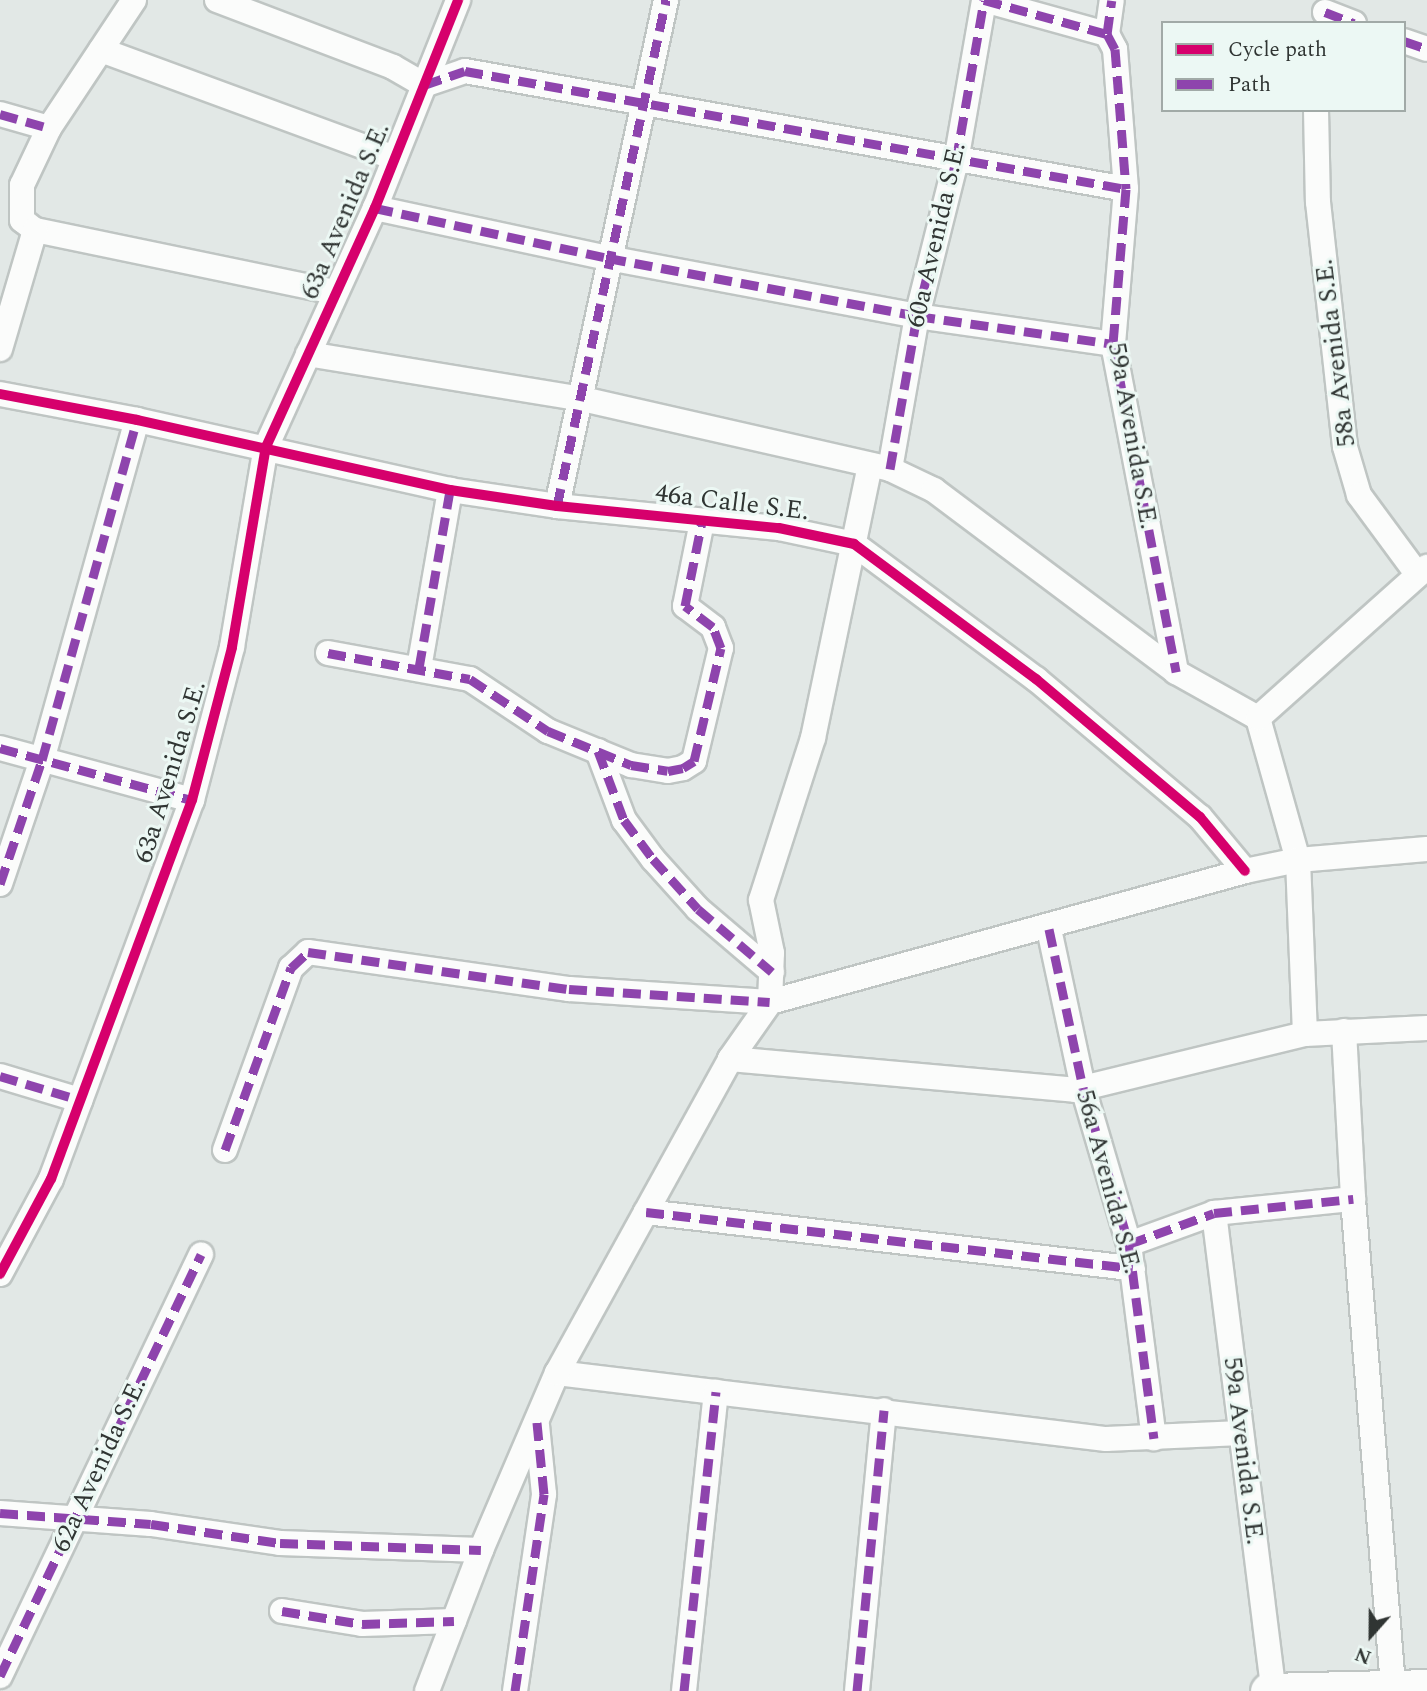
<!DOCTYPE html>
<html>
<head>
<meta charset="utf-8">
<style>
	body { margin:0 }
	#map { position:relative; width:1427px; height:1691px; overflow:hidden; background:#e2e8e6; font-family:Spectral,serif }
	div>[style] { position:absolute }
	.roads { filter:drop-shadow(2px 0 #bfc5c3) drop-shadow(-2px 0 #bfc5c3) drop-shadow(0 2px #bfc5c3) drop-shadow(0 -2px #bfc5c3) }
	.street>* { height:24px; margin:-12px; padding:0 12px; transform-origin:12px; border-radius:12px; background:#fbfcfb }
	.secondary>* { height:35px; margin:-17.5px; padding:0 17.5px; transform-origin:17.5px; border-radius:17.5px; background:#fbfcfb }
	.quiet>* { height:9px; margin-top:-4.5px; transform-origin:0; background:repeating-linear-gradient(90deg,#8e44ad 0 18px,transparent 0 27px) }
	.cycleway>* { height:10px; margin:-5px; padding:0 5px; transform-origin:5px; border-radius:5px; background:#d6006c }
	span { translate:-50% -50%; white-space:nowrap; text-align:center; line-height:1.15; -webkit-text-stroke:6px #ecf8f4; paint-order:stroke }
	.street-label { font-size:26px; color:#303533 }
	.legend { position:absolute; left:1161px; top:21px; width:245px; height:91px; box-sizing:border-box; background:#ecf8f4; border:2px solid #a1aaa7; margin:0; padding:9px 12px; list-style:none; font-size:21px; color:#303533 }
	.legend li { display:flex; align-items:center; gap:14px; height:35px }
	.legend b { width:35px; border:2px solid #a1aaa7 }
	.north { position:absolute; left:1336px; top:1600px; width:70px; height:70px; -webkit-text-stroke:5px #ecf8f4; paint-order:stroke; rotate:201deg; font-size:19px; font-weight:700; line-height:28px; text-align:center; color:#303533 }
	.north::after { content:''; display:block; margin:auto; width:24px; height:32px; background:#303533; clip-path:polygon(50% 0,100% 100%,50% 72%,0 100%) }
</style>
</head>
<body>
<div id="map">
	<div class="roads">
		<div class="street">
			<i style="left:134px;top:0;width:154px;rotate:123.6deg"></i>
			<i style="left:49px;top:128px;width:63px;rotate:115.3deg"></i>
			<i style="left:22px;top:185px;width:35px;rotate:90deg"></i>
			<i style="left:22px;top:220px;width:16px;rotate:38deg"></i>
			<i style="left:35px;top:230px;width:306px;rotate:11.7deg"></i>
			<i style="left:217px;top:0;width:188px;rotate:20.8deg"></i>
			<i style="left:393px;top:67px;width:36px;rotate:30deg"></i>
			<i style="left:424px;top:85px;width:43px;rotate:-18.9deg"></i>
			<i style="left:465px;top:71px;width:671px;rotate:10.12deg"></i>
			<i style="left:984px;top:0;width:128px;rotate:15.5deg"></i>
			<i style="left:1325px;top:12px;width:31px;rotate:21deg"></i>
			<i style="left:1107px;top:34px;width:17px;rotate:62deg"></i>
			<i style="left:1115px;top:49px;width:140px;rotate:85.5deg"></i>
			<i style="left:1126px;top:189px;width:156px;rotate:94.8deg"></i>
			<i style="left:1113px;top:344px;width:334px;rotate:79.1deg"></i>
			<i style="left:1107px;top:34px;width:34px;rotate:-82deg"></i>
			<i style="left:1404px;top:41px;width:24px;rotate:19deg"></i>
			<i style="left:101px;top:50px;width:313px;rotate:20.2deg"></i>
			<i style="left:1316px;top:110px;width:92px;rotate:88.8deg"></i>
			<i style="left:1318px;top:202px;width:246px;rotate:83.7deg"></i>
			<i style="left:1345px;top:447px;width:50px;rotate:73.7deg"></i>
			<i style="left:1359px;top:495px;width:99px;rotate:53.6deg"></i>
			<i style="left:0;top:114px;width:51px;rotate:15.9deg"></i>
			<i style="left:375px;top:208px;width:238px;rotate:12.1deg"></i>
			<i style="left:608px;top:258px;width:314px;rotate:10.6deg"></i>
			<i style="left:917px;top:316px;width:198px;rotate:8.1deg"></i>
			<i style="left:0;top:349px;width:124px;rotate:-73.6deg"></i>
			<i style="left:308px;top:354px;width:274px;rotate:9.3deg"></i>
			<i style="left:578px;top:398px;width:320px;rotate:12.8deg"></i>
			<i style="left:890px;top:469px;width:49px;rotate:25.5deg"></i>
			<i style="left:934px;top:490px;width:303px;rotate:36.9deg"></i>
			<i style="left:1176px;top:672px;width:94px;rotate:29.3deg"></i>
			<i style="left:1258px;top:718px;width:148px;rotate:74.3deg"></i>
			<i style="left:1298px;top:860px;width:174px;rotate:87.7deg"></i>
			<i style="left:0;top:394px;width:139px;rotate:10.7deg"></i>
			<i style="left:137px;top:420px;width:321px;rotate:12.6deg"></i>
			<i style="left:450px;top:490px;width:108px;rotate:8.5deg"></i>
			<i style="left:557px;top:506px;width:223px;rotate:5.7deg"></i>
			<i style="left:779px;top:528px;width:77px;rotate:12deg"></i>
			<i style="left:854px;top:544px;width:227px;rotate:36.6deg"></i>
			<i style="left:1036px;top:679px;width:214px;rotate:40.1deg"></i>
			<i style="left:1200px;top:817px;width:70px;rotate:50.2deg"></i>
			<i style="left:890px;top:469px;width:155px;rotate:-80deg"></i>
			<i style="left:917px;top:316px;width:160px;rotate:-75.9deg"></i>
			<i style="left:956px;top:161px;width:163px;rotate:-80.1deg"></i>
			<i style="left:557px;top:506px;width:518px;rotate:-77.84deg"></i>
			<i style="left:328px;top:653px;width:144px;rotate:10.4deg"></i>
			<i style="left:470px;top:679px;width:94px;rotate:33.7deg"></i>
			<i style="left:548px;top:731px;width:90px;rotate:22.3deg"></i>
			<i style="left:631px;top:765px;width:37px;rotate:9deg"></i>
			<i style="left:668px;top:771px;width:15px;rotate:-11deg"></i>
			<i style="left:683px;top:768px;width:13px;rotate:-32deg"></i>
			<i style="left:694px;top:761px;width:116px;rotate:-76.6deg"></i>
			<i style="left:721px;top:648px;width:22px;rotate:-111deg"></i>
			<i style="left:713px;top:627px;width:35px;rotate:-143deg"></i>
			<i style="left:685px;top:606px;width:86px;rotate:-78.6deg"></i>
			<i style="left:419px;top:668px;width:181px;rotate:-80.1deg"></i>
			<i style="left:1258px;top:718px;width:227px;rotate:-41.8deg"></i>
			<i style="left:0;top:748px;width:199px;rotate:15.2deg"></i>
			<i style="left:598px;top:751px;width:74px;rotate:69.4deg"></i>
			<i style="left:624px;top:820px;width:49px;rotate:53.4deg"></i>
			<i style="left:653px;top:859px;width:67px;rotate:48deg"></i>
			<i style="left:698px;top:909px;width:97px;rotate:40.4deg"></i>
			<i style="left:0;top:884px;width:131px;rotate:-71.3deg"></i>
			<i style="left:42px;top:760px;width:353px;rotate:-74.4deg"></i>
			<i style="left:1049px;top:929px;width:163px;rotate:77.9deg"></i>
			<i style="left:1083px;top:1088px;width:163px;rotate:73.6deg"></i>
			<i style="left:1129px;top:1244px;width:196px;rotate:82.7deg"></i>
			<i style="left:1344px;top:1031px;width:168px;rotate:86.9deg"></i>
			<i style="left:1353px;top:1199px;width:489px;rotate:85.3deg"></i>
			<i style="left:730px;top:1059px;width:346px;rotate:5.1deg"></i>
			<i style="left:1075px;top:1090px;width:237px;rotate:-13.7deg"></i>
			<i style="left:1305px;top:1034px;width:122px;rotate:-2.8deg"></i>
			<i style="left:0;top:1076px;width:84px;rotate:16.7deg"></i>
			<i style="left:225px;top:1150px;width:194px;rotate:-70.1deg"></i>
			<i style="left:291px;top:968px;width:23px;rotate:-43deg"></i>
			<i style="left:308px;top:952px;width:264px;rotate:8.1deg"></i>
			<i style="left:569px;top:989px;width:201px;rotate:3.7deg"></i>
			<i style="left:770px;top:1002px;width:493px;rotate:-15.4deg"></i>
			<i style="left:1245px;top:871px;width:54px;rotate:-11.7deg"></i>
			<i style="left:1298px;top:860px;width:129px;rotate:-4.9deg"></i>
			<i style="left:646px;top:1212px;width:490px;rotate:6.6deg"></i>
			<i style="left:1214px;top:1213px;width:481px;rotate:82.9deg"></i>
			<i style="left:1129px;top:1244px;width:90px;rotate:-20deg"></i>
			<i style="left:1214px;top:1213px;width:140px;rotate:-5.8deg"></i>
			<i style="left:0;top:1274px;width:108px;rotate:-61.8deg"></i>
			<i style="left:51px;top:1179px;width:404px;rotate:-69.6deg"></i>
			<i style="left:192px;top:800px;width:158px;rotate:-75.3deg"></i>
			<i style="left:232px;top:647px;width:203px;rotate:-80.4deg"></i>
			<i style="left:266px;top:447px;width:263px;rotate:-65.5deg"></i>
			<i style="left:375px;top:208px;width:224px;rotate:-68.2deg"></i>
			<i style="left:557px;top:1373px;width:553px;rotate:6.86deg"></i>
			<i style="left:1106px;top:1439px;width:135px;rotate:-2.5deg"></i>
			<i style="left:0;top:1513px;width:151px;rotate:4.2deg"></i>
			<i style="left:151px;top:1524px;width:130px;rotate:8.4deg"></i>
			<i style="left:280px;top:1543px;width:201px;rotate:2deg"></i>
			<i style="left:282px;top:1611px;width:81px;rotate:9.2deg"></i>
			<i style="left:362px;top:1624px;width:92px;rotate:-1.9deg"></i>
			<i style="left:0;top:1676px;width:467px;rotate:-64.5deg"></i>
			<i style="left:427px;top:1691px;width:151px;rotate:-69deg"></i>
			<i style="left:481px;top:1550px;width:193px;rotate:-66.8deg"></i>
			<i style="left:557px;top:1373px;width:359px;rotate:-61.1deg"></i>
			<i style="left:730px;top:1059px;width:70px;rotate:-54.9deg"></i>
			<i style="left:770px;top:1002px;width:49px;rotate:-87.7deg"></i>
			<i style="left:772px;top:953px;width:54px;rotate:-101.7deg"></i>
			<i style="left:761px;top:900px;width:170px;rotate:-72.2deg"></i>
			<i style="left:813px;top:738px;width:279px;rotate:-78.2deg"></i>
			<i style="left:515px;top:1691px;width:199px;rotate:-81.6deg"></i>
			<i style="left:544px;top:1494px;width:69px;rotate:-95.8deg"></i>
			<i style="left:684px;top:1691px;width:301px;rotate:-83.9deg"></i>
			<i style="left:857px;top:1691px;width:282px;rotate:-84.5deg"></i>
		</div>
		<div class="secondary">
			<i style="left:1268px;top:1691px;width:159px;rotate:-1.4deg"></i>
		</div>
	</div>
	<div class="quiet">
		<i style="left:984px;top:0;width:128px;rotate:15.5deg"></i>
		<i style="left:1325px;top:12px;width:31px;rotate:21deg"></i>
		<i style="left:1107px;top:34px;width:17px;rotate:62deg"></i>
		<i style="left:1115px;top:49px;width:140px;rotate:85.5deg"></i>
		<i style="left:1126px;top:189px;width:156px;rotate:94.8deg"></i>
		<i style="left:1113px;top:344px;width:334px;rotate:79.1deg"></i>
		<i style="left:1107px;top:34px;width:34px;rotate:-82deg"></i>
		<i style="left:1404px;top:41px;width:24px;rotate:19deg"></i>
		<i style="left:424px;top:85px;width:43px;rotate:-18.9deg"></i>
		<i style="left:465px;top:71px;width:671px;rotate:10.12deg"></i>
		<i style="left:0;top:114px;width:51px;rotate:15.9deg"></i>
		<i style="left:375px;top:208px;width:238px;rotate:12.1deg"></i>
		<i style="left:608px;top:258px;width:314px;rotate:10.6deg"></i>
		<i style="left:917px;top:316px;width:198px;rotate:8.1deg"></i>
		<i style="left:890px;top:469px;width:155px;rotate:-80deg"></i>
		<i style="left:917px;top:316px;width:160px;rotate:-75.9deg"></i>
		<i style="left:956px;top:161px;width:163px;rotate:-80.1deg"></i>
		<i style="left:557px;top:506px;width:518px;rotate:-77.84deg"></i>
		<i style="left:328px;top:653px;width:144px;rotate:10.4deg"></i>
		<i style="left:470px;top:679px;width:94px;rotate:33.7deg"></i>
		<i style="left:548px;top:731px;width:90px;rotate:22.3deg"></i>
		<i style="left:631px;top:765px;width:37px;rotate:9deg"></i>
		<i style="left:668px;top:771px;width:15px;rotate:-11deg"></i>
		<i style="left:683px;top:768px;width:13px;rotate:-32deg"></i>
		<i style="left:694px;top:761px;width:116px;rotate:-76.6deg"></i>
		<i style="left:721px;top:648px;width:22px;rotate:-111deg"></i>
		<i style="left:713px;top:627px;width:35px;rotate:-143deg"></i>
		<i style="left:685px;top:606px;width:86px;rotate:-78.6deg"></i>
		<i style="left:419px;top:668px;width:181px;rotate:-80.1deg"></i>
		<i style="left:0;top:748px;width:199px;rotate:15.2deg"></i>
		<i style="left:598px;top:751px;width:74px;rotate:69.4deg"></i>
		<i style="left:624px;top:820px;width:49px;rotate:53.4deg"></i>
		<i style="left:653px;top:859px;width:67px;rotate:48deg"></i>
		<i style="left:698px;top:909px;width:97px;rotate:40.4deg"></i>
		<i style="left:0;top:884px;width:131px;rotate:-71.3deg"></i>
		<i style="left:42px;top:760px;width:353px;rotate:-74.4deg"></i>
		<i style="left:1049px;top:929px;width:163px;rotate:77.9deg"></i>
		<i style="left:1083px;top:1088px;width:163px;rotate:73.6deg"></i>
		<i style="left:1129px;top:1244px;width:196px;rotate:82.7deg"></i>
		<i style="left:0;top:1076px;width:84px;rotate:16.7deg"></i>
		<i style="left:225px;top:1150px;width:194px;rotate:-70.1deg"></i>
		<i style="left:291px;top:968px;width:23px;rotate:-43deg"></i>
		<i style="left:308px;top:952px;width:264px;rotate:8.1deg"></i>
		<i style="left:569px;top:989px;width:201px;rotate:3.7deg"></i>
		<i style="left:646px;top:1212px;width:490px;rotate:6.6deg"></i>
		<i style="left:1129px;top:1244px;width:90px;rotate:-20deg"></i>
		<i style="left:1214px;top:1213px;width:140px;rotate:-5.8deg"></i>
		<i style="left:0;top:1513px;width:151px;rotate:4.2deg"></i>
		<i style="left:151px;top:1524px;width:130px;rotate:8.4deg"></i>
		<i style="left:280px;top:1543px;width:201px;rotate:2deg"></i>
		<i style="left:282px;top:1611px;width:81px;rotate:9.2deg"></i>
		<i style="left:362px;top:1624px;width:92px;rotate:-1.9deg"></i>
		<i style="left:0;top:1676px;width:467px;rotate:-64.5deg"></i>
		<i style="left:515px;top:1691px;width:199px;rotate:-81.6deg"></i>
		<i style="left:544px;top:1494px;width:72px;rotate:-95.6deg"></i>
		<i style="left:684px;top:1691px;width:301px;rotate:-83.9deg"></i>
		<i style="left:857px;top:1691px;width:282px;rotate:-84.5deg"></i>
	</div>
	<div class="cycleway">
		<i style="left:0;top:394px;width:139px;rotate:10.7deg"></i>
		<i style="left:137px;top:420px;width:321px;rotate:12.6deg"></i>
		<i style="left:450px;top:490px;width:108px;rotate:8.5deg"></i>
		<i style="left:557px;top:506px;width:223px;rotate:5.7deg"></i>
		<i style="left:779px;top:528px;width:77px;rotate:12deg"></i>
		<i style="left:854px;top:544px;width:227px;rotate:36.6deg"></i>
		<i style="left:1036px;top:679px;width:214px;rotate:40.1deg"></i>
		<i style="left:1200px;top:817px;width:70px;rotate:50.2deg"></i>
		<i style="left:0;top:1274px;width:108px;rotate:-61.8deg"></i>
		<i style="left:51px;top:1179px;width:404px;rotate:-69.6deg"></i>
		<i style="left:192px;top:800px;width:158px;rotate:-75.3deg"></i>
		<i style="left:232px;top:647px;width:203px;rotate:-80.4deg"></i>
		<i style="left:266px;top:447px;width:263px;rotate:-65.5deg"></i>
		<i style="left:375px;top:208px;width:224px;rotate:-68.2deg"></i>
	</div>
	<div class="street-label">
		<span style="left:346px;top:211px;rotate:-67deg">63a Avenida S.E.</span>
		<span style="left:937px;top:235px;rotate:-77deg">60a Avenida S.E.</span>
		<span style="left:1336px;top:353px;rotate:-97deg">58a Avenida S.E.</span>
		<span style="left:1132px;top:436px;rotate:80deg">59a Avenida S.E.</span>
		<span style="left:732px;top:503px;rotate:7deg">46a Calle S.E.</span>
		<span style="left:171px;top:772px;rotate:-73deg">63a Avenida S.E.</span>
		<span style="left:1108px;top:1182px;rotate:75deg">56a Avenida S.E.</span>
		<span style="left:1243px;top:1451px;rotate:83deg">59a Avenida S.E.</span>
		<span style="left:100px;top:1465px;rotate:-65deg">62a Avenida S.E.</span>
	</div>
	<ul class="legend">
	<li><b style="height:9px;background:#d6006c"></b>Cycle path</li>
	<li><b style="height:9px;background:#8e44ad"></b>Path</li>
	</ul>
	<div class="north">N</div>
</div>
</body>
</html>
